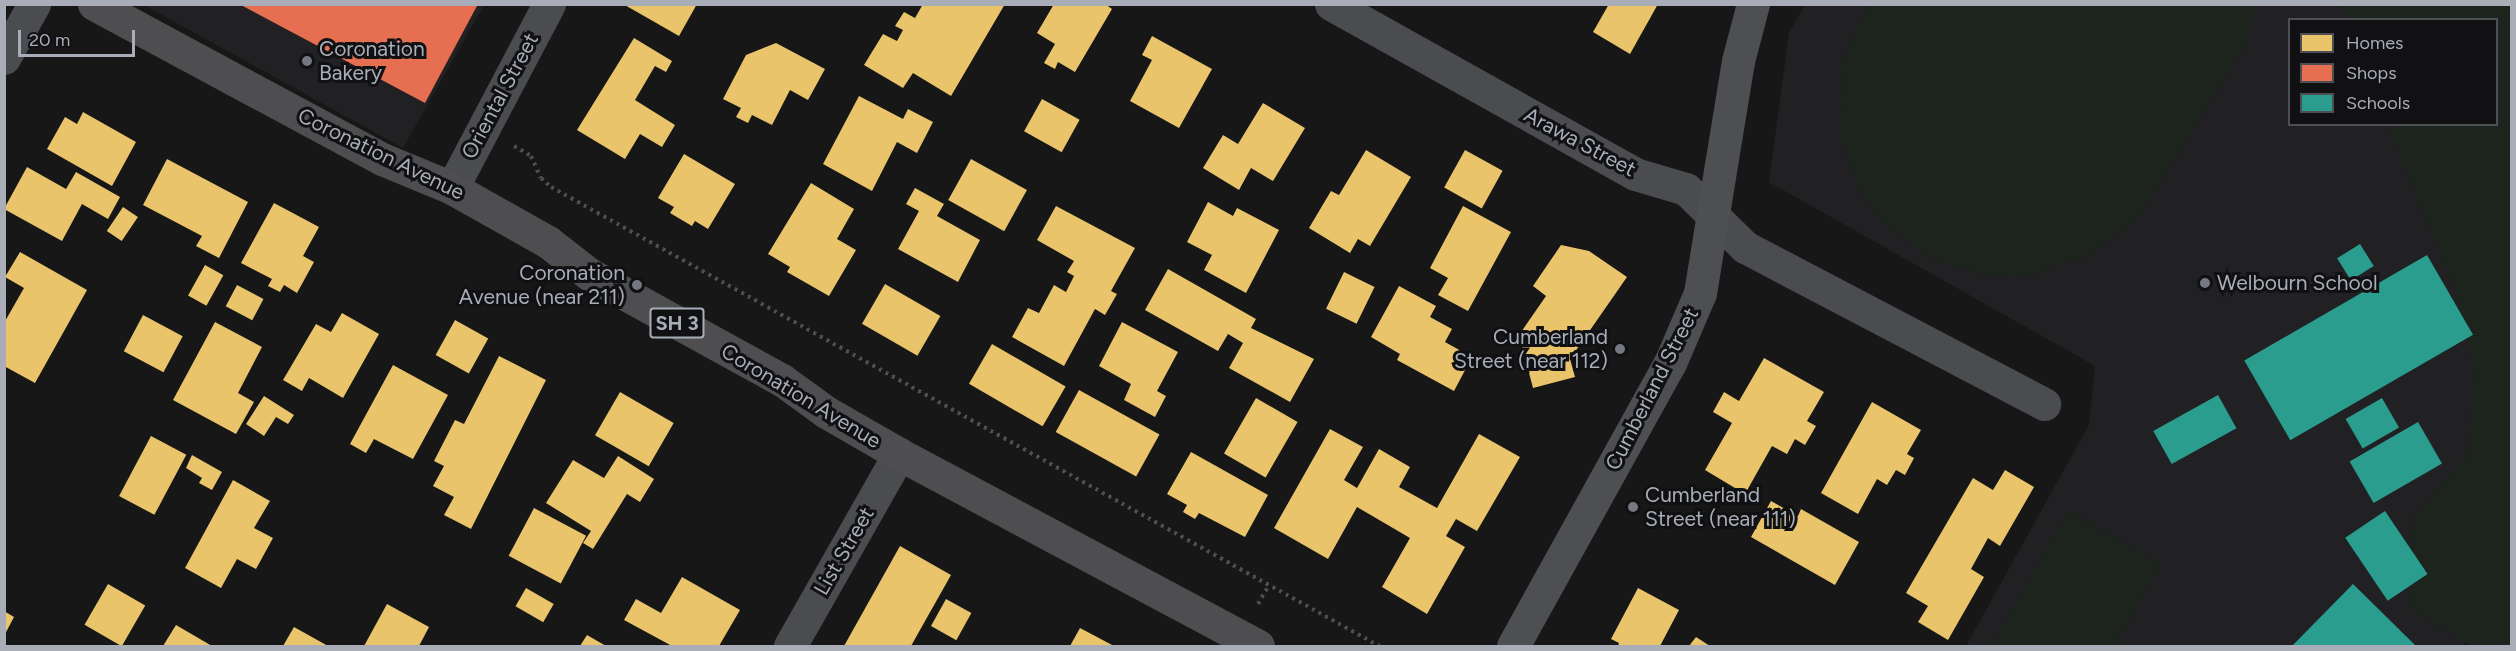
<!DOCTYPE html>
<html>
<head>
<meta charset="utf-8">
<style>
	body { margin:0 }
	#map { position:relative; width:2516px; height:651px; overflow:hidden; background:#171717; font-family:Figtree,sans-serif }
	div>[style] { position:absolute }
	.built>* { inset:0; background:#212123 }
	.green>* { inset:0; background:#1d241e }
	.homes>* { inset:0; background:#e9c46a; transform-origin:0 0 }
	.shops>* { inset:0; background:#e76f51 }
	.schools>* { inset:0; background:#2a9d8f; transform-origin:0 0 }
	.path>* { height:4px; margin-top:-2px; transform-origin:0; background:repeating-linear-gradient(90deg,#4d4e52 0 3px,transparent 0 7.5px) }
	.minor>* { height:33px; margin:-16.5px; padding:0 16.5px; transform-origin:16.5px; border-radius:16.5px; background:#4b4c50 }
	.major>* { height:33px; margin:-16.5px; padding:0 16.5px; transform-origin:16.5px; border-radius:16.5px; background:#4d4f52 }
	.highway>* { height:33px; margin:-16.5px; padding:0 16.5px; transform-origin:16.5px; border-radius:16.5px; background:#4e4e51 }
	.dots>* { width:16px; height:16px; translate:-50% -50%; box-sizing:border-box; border:3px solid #111113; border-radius:50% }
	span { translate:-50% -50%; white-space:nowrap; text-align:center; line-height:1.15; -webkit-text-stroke:6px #111113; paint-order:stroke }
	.shield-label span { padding:2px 4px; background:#111113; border:2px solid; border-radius:4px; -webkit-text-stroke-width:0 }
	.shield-label { font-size:20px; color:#a8adb8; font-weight:700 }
	.poi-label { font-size:21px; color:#a8adb8 }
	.left { translate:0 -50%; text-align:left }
	.right { translate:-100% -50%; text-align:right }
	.street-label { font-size:21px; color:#a8adb8 }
	.frame { position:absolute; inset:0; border:6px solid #a8adb8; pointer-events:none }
	.legend { position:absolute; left:2288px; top:18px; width:210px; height:108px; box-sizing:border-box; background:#111113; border:2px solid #4d4f55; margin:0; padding:8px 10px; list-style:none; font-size:18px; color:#a8adb8 }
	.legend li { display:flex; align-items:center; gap:12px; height:30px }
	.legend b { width:30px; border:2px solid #4d4f55 }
	.scale { position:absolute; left:18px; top:30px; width:117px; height:27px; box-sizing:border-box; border:3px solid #a8adb8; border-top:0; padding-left:8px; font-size:18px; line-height:21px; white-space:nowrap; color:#a8adb8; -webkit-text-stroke:4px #111113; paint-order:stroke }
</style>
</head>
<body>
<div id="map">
	<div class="built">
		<i style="clip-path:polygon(144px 5px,484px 5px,403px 148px)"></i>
		<i style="clip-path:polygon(1805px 5px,2407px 5px,2410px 19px,2290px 20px,2290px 124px,2431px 125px,2498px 474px,2464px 646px,1966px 646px,2089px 425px,2095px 366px,1769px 182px,1789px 33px)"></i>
	</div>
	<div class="green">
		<i style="clip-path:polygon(1870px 5px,2255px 4px,2255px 5px,2248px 40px,2141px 214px,2091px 255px,2029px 275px,1997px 276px,1965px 270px,1934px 259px,1907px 242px,1882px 220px,1862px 194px,1849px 165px,1840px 133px,1841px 69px,1851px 38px)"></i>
		<i style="clip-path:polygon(2341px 5px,2511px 5px,2511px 646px,2471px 646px,2409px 607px,2413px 518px,2467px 456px,2475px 377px,2459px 300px,2387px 125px,2496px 124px,2496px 20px,2344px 19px)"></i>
		<i style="clip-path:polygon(2068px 511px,2162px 564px,2114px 646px,1992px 646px)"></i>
	</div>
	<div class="homes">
		<i style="clip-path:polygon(623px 4px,697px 4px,679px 36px)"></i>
		<i style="clip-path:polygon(923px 4px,1005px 4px,951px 96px,913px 73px,903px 88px,864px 65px,883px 34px,897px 41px,903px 30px,895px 26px,904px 12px,915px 18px)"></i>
		<i style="clip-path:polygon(1054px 4px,1105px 4px,1112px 9px,1075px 72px,1058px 62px,1055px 69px,1044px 63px,1055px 44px,1037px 33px)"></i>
		<i style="clip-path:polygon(1609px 4px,1658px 4px,1630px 54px,1593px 32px)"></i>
		<i style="clip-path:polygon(1152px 36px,1212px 69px,1179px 128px,1130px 101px,1152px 60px,1142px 55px)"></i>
		<i style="clip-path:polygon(634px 38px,672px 61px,666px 72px,655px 66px,635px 100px,675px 125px,662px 147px,640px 134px,625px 159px,577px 130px)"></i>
		<i style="clip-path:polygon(776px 43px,825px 69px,808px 100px,790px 90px,772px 125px,752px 115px,748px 123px,736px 117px,741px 108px,723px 99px,746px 55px)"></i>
		<i style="clip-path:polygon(859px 96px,903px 119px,908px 109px,933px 122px,917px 153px,897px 142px,872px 191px,823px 164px)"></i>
		<i style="left:1042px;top:99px;width:43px;height:37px;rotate:29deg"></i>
		<i style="clip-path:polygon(1263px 103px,1305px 128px,1273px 181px,1251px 168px,1239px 190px,1203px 168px,1223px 135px,1238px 144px)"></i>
		<i style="clip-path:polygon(83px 112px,136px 142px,112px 186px,47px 149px,65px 117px,77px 124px)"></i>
		<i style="clip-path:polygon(1366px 150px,1411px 177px,1370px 246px,1358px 239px,1350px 253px,1309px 228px,1331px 191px,1339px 195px)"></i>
		<i style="left:1465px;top:150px;width:43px;height:43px;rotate:29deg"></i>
		<i style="clip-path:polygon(684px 154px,735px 184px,708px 229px,695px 221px,692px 226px,670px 213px,674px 207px,658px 198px)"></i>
		<i style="clip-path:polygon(167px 159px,248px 202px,219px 258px,196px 246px,202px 236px,143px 205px)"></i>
		<i style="left:971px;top:159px;width:64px;height:47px;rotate:29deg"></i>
		<i style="clip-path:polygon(27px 167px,66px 189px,76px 172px,120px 197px,108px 219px,82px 204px,62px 241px,4px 209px)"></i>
		<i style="clip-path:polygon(811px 183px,854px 209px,837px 239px,856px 250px,829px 296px,787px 272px,790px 267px,768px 254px)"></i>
		<i style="clip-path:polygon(915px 188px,944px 204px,937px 216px,980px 240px,958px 282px,898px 249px,919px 211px,906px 204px)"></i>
		<i style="clip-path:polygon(1208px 202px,1233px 216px,1237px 208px,1279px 230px,1246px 293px,1204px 270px,1212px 255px,1187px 242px)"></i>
		<i style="clip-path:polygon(274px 203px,319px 227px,303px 256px,314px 262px,297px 293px,284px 285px,280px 292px,268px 286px,272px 279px,241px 263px)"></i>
		<i style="clip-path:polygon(1056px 206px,1135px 248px,1111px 291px,1117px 294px,1105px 315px,1095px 309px,1064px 366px,1012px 337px,1028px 308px,1039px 313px,1054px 285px,1066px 292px,1074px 276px,1067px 272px,1074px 261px,1037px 240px)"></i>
		<i style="clip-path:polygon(1463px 206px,1511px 232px,1468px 311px,1438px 295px,1448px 278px,1430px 268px)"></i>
		<i style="left:123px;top:207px;width:18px;height:29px;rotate:34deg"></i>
		<i style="clip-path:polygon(1561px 245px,1589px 251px,1627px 277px,1570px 359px,1575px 377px,1533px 388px,1519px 335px,1546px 296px,1533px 286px)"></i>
		<i style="clip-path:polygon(20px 252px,87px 290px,35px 383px,4px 366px,4px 323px,24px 288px,5px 277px)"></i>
		<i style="left:205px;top:265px;width:21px;height:35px;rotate:29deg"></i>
		<i style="clip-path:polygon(1168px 269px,1256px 319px,1251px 328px,1314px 359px,1290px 402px,1229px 368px,1243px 343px,1228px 334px,1218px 351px,1145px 310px)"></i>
		<i style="left:1344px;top:272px;width:34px;height:41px;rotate:26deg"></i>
		<i style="left:885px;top:284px;width:64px;height:46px;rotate:30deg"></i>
		<i style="left:237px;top:285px;width:30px;height:24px;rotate:28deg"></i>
		<i style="clip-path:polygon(1399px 286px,1436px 306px,1430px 317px,1452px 329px,1445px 342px,1472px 357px,1454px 391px,1397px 360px,1400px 354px,1371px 337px)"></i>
		<i style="clip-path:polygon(342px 313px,379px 334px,343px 398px,309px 378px,302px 391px,283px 380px,316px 324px,331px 332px)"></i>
		<i style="left:143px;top:315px;width:45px;height:41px;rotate:28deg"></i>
		<i style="left:455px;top:320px;width:38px;height:40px;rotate:29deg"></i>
		<i style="clip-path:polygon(215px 322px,262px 347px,238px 393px,254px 402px,236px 434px,173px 400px)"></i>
		<i style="clip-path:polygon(1122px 322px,1178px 352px,1157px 391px,1166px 396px,1155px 417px,1124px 400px,1131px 384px,1099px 366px)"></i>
		<i style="left:992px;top:344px;width:85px;height:46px;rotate:30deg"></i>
		<i style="clip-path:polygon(499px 356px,546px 380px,471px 529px,444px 515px,454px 497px,433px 486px,444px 466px,434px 461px,455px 420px,464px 424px)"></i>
		<i style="clip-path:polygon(1764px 358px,1824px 392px,1807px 421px,1816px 426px,1805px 445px,1795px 439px,1787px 454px,1772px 446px,1745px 494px,1705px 470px,1732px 423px,1713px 412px,1724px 392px,1739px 401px)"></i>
		<i style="clip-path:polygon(393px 365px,448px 395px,413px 459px,374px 439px,366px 453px,350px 444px)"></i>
		<i style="left:1079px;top:390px;width:92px;height:48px;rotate:29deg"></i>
		<i style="left:620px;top:392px;width:62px;height:50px;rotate:30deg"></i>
		<i style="clip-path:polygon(264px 396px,294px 415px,288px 424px,276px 417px,264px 436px,246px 424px)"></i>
		<i style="left:1256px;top:398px;width:48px;height:64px;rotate:30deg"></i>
		<i style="clip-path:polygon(1872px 402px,1921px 430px,1907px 454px,1914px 458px,1905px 475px,1896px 470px,1887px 485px,1877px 479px,1858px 514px,1821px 493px)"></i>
		<i style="clip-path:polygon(1330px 429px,1363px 447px,1344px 480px,1357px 488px,1379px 449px,1410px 467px,1399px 487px,1437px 508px,1479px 434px,1520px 457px,1477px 531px,1456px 519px,1446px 536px,1465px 547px,1427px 614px,1382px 587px,1410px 538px,1357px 507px,1328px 559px,1274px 528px)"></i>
		<i style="left:151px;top:436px;width:40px;height:68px;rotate:28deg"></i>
		<i style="clip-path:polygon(1191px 452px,1268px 495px,1245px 537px,1199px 513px,1195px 519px,1183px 512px,1187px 505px,1167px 494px)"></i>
		<i style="clip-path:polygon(192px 455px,222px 472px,212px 490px,199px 483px,202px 478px,186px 468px)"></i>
		<i style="clip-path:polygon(618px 456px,654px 479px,640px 502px,627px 494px,593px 549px,583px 543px,591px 531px,546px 503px,573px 460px,604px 478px)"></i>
		<i style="clip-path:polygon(2005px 470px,2034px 487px,2000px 546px,1988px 538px,1971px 569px,1984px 577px,1948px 640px,1918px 622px,1928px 606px,1906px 593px,1973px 478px,1993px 490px)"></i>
		<i style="clip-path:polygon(233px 480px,270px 501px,254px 528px,273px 538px,256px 569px,237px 559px,221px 588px,185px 568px)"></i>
		<i style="clip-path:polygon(1771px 501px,1798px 516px,1801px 509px,1859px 542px,1835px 585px,1751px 537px)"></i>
		<i style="left:534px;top:508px;width:59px;height:54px;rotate:28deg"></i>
		<i style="clip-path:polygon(900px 546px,951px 575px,911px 646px,844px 646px)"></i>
		<i style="clip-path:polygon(682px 577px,740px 610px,719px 646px,672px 646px,624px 620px,636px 599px,661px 613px)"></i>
		<i style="left:108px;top:584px;width:43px;height:47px;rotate:30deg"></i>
		<i style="left:526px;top:588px;width:32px;height:21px;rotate:30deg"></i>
		<i style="clip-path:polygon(1638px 588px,1679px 610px,1660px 646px,1618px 646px,1619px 643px,1611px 639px)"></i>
		<i style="left:946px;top:599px;width:29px;height:31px;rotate:29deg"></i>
		<i style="clip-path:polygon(387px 604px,429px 627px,419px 646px,364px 646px)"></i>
		<i style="clip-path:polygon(4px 611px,14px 617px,4px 636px)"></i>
		<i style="clip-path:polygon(176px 625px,212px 646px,163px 646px)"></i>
		<i style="clip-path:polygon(294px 627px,328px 646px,283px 646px)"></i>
		<i style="clip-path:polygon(1080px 628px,1114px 646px,1070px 646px)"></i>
		<i style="clip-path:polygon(587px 635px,606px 646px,580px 646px)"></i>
		<i style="clip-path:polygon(1696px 637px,1710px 646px,1689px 646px)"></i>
	</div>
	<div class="shops">
		<i style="clip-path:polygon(239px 4px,478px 4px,425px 103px)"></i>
	</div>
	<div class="schools">
		<i style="left:2360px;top:244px;width:26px;height:27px;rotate:58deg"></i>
		<i style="left:2427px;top:255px;width:92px;height:211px;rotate:60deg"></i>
		<i style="left:2218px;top:395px;width:38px;height:74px;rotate:61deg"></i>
		<i style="left:2382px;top:398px;width:34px;height:42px;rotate:60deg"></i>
		<i style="left:2418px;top:422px;width:48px;height:79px;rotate:60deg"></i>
		<i style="left:2385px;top:511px;width:76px;height:48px;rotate:56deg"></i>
		<i style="clip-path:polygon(2353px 584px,2416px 646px,2292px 646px)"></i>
	</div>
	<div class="path">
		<i style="left:514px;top:146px;width:20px;rotate:30deg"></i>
		<i style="left:531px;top:156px;width:24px;rotate:66deg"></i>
		<i style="left:541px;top:178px;width:13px;rotate:42deg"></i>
		<i style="left:551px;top:187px;width:947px;rotate:29deg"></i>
		<i style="left:1258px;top:604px;width:22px;rotate:-60deg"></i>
	</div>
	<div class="minor">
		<i style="left:1331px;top:4px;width:348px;rotate:29.2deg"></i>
		<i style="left:1635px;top:174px;width:53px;rotate:16.4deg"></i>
		<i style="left:1686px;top:189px;width:83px;rotate:44.5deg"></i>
		<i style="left:1745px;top:247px;width:338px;rotate:27.7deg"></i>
		<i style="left:4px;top:58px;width:62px;rotate:-60.9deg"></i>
		<i style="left:452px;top:188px;width:208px;rotate:-62.2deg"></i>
		<i style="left:790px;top:646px;width:221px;rotate:-60.4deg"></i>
	</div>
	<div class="major">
		<i style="left:1513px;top:646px;width:324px;rotate:-61deg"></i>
		<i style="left:1670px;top:363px;width:76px;rotate:-66.8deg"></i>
		<i style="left:1700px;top:293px;width:235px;rotate:-80.7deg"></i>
		<i style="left:1738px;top:61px;width:59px;rotate:-75.3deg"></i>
	</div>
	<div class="highway">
		<i style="left:94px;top:4px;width:327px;rotate:28.3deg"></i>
		<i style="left:382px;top:159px;width:76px;rotate:22.5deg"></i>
		<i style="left:452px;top:188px;width:110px;rotate:29.4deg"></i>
		<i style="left:548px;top:242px;width:52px;rotate:38deg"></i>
		<i style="left:589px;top:274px;width:220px;rotate:28.8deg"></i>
		<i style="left:782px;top:380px;width:54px;rotate:36deg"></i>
		<i style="left:826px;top:412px;width:84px;rotate:29.9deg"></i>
		<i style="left:899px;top:454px;width:407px;rotate:28.1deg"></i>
	</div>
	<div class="dots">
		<i style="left:307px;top:61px;background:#757880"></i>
		<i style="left:2205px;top:283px;background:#757880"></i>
		<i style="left:637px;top:285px;background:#757880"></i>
		<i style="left:1620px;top:349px;background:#757880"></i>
		<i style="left:1633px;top:507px;background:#757880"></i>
	</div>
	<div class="shield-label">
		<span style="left:677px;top:323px">SH 3</span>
	</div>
	<div class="poi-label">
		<span class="left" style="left:319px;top:61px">Coronation<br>Bakery</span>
		<span class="right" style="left:625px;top:285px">Coronation<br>Avenue (near 211)</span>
		<span class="left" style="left:2217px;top:283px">Welbourn School</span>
		<span class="right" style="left:1608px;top:349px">Cumberland<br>Street (near 112)</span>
		<span class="left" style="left:1645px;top:507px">Cumberland<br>Street (near 111)</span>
	</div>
	<div class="street-label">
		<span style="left:500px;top:96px;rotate:-62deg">Oriental Street</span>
		<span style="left:1580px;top:142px;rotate:28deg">Arawa Street</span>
		<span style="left:381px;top:154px;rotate:26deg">Coronation Avenue</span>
		<span style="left:1652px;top:389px;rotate:-63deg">Cumberland Street</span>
		<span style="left:801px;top:396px;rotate:31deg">Coronation Avenue</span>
		<span style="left:844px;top:551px;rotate:-60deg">List Street</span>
	</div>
	<div class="frame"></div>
	<ul class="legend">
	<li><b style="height:16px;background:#e9c46a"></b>Homes</li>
	<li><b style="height:16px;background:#e76f51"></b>Shops</li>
	<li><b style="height:16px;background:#2a9d8f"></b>Schools</li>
	</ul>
	<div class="scale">20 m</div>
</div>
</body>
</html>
